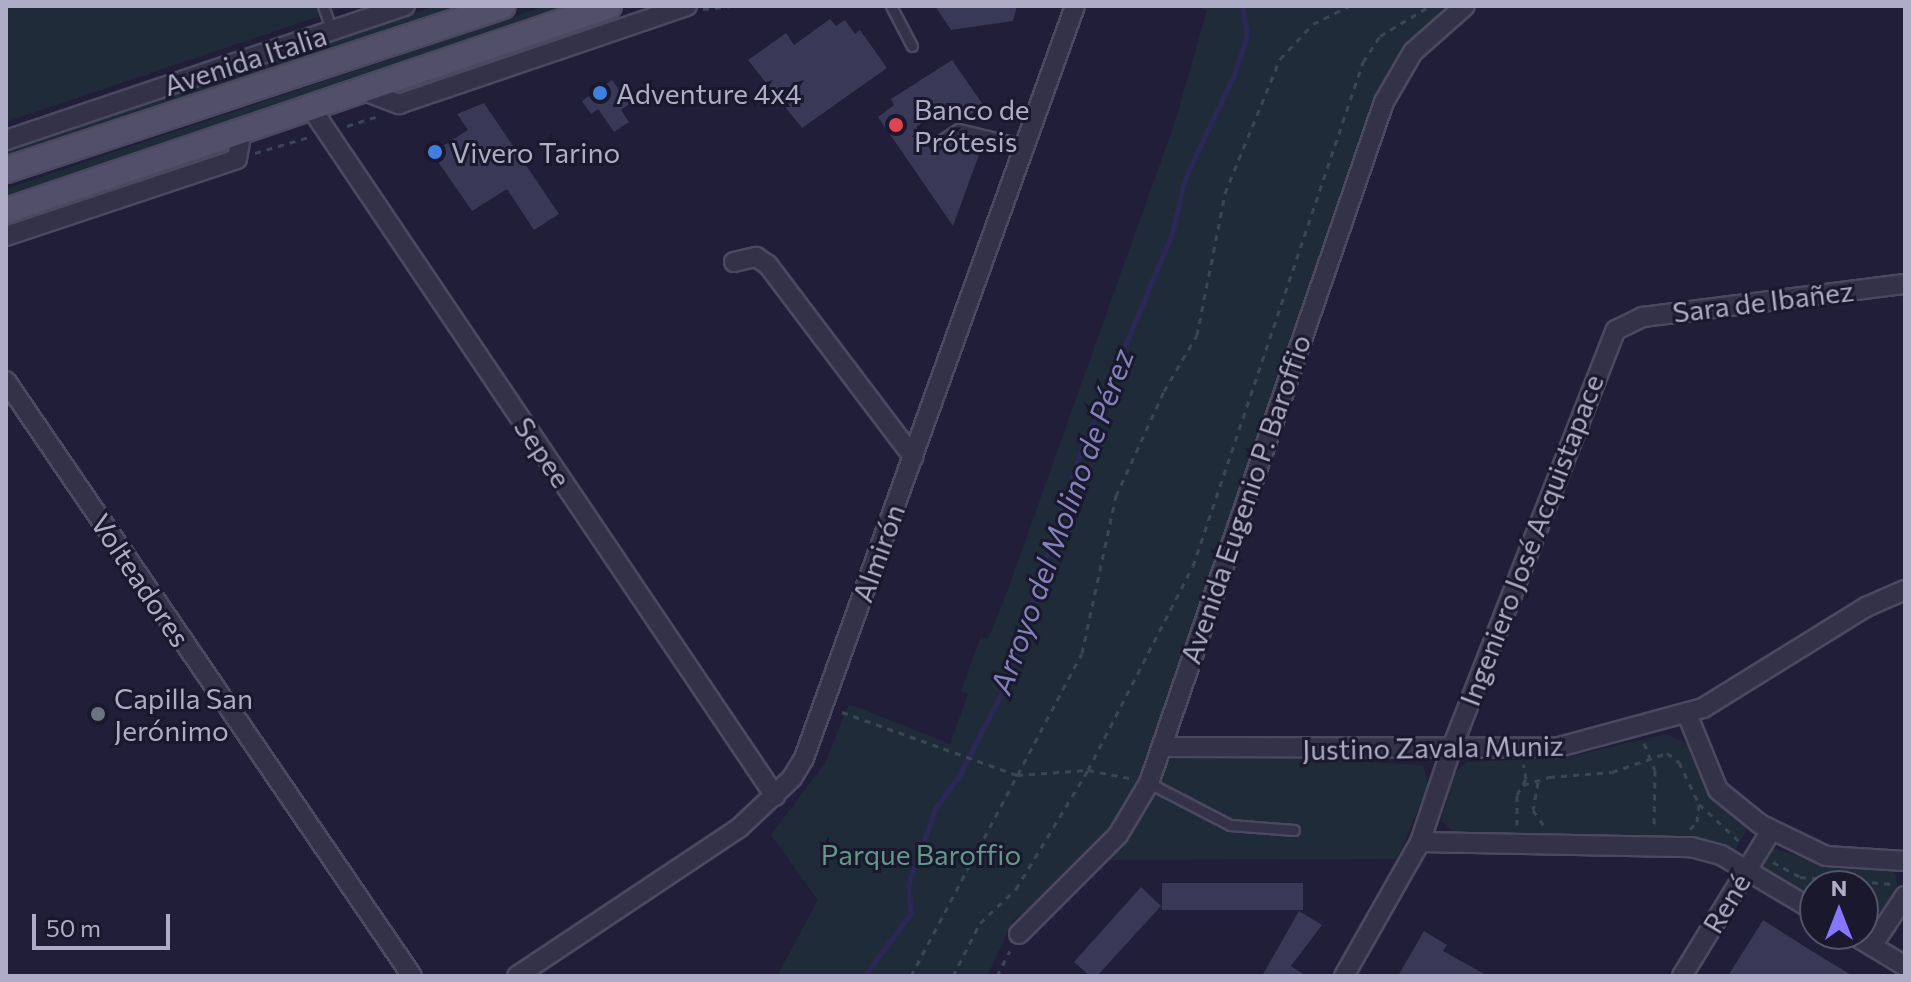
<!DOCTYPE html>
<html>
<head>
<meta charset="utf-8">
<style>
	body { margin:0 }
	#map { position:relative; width:1911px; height:982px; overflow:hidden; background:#201e39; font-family:Commissioner,sans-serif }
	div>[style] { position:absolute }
	.green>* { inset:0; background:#202b3a }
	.stream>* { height:5px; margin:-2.5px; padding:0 2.5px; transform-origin:2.5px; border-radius:2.5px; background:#2b2857 }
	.building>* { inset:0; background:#3a3857; transform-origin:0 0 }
	.path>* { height:3px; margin-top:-1.5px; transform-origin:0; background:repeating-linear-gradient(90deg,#3b4654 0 6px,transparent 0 12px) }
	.roads { filter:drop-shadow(2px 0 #4b4961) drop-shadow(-2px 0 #4b4961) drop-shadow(0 2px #4b4961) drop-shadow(0 -2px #4b4961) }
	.service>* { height:9px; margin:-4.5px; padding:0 4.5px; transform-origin:4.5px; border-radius:4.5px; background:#333249 }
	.minor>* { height:18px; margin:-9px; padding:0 9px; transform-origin:9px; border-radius:9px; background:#333249 }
	.primary>* { height:24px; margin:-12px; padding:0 12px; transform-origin:12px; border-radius:12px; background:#514f6a }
	.dots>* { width:22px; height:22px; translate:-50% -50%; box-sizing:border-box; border:4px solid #19182d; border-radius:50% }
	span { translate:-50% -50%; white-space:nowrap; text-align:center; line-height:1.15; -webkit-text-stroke:6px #19182d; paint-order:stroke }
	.street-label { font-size:28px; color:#aeacc6 }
	.poi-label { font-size:28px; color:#aeacc6 }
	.left { translate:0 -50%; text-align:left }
	.park-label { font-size:28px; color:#629889 }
	.water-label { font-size:30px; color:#8481ba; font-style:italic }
	.frame { position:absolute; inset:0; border:8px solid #aeacc6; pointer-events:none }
	.north { position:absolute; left:1799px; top:870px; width:80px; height:80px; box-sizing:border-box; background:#19182d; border:2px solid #55536a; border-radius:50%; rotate:0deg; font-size:22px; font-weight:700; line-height:32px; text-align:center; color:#aeacc6 }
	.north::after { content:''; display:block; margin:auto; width:28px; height:36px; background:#8578ff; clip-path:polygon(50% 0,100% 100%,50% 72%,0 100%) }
	.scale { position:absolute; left:32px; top:914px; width:138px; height:36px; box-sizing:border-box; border:4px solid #aeacc6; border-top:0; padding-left:10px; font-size:24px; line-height:28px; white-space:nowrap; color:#aeacc6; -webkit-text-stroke:6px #19182d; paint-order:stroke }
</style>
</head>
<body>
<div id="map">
	<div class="green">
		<i style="clip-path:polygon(6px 6px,349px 6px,6px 122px)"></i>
		<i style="clip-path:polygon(436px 6px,456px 6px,6px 159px,6px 151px)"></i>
		<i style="clip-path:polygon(545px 6px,566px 6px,6px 197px,6px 189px)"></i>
		<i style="clip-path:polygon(1195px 6px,1449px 6px,1399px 57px,1371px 107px,1131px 802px,1101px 844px,1013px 921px,987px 976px,777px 976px,818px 900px,771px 835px,825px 763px,849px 704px,950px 744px,968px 694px,961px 691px,981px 636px,988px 639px,1008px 589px,1175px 122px,1207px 10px)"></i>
		<i style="clip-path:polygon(1666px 734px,1686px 743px,1710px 794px,1748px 827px,1735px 850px,1710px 840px,1456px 834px,1441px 820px,1454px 774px,1467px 762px,1563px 758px)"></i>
		<i style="clip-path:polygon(1265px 756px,1423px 765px,1428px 786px,1397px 859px,1108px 860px,1171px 757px)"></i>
		<i style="clip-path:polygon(1772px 848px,1826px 864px,1889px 869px,1896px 874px,1897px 888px,1875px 921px,1863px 926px,1863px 886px,1815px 886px,1815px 902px,1763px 867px,1760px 862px)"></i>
	</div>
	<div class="stream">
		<i style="left:864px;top:976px;width:79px;rotate:-53.3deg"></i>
		<i style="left:911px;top:913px;width:28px;rotate:-96deg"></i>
		<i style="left:908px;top:885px;width:81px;rotate:-70.4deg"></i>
		<i style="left:935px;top:809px;width:43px;rotate:-54.5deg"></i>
		<i style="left:960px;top:774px;width:92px;rotate:-62.9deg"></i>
		<i style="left:1002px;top:692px;width:255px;rotate:-71.9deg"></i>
		<i style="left:1081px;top:450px;width:235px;rotate:-67.2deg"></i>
		<i style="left:1172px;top:233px;width:57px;rotate:-76.7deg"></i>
		<i style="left:1185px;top:178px;width:114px;rotate:-64.6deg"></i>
		<i style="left:1234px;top:75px;width:41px;rotate:-71.6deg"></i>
		<i style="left:1247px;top:36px;width:30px;rotate:-99deg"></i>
	</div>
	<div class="building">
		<i style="clip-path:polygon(935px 6px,1017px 6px,1013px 21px,951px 30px)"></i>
		<i style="clip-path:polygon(830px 19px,836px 26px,845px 20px,855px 34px,860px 30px,887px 68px,802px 128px,748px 60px,786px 33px,794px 45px)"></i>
		<i style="clip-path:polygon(952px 60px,984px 106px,965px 118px,954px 102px,916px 127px,933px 154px,952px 143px,980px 152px,953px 226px,878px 117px,894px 105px,891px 99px)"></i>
		<i style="clip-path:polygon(612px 80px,629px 104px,621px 110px,629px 122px,614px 132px,598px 109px,591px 114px,582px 101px)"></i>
		<i style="clip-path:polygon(484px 103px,559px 214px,534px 230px,507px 189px,472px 211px,432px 153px,468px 130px,457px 114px)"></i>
		<i style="left:1162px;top:883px;width:141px;height:27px"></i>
		<i style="clip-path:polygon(1141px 887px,1161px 906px,1097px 976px,1090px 976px,1074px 962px)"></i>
		<i style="clip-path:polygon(1299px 911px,1322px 925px,1291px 966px,1306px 976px,1262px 976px)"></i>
		<i style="clip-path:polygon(1763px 920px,1810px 950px,1853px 976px,1728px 976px)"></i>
		<i style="clip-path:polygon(1424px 931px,1447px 945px,1443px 951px,1488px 976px,1398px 976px)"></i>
	</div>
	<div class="path">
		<i style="left:703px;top:9px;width:27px;rotate:-6deg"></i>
		<i style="left:347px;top:126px;width:33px;rotate:-18deg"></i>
		<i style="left:255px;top:153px;width:56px;rotate:-16.5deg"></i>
		<i style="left:842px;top:712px;width:186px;rotate:19.8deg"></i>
		<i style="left:1017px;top:775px;width:71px;rotate:-4deg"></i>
		<i style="left:1088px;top:770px;width:42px;rotate:11deg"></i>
		<i style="left:1644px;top:743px;width:29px;rotate:68deg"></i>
		<i style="left:1655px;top:770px;width:59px;rotate:91deg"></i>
		<i style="left:1538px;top:782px;width:28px;rotate:100deg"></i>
		<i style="left:1533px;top:810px;width:19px;rotate:55deg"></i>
		<i style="left:1523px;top:785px;width:27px;rotate:-17deg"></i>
		<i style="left:1549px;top:777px;width:63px;rotate:-4.5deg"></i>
		<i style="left:1612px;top:772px;width:58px;rotate:-19.1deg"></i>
		<i style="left:1667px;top:753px;width:15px;rotate:37deg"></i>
		<i style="left:1679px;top:762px;width:47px;rotate:64.5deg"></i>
		<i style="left:1699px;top:804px;width:59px;rotate:42.9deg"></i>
		<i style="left:1517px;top:825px;width:30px;rotate:-90deg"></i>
		<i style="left:1517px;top:795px;width:18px;rotate:-61deg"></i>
		<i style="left:1526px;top:779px;width:15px;rotate:-101deg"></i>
		<i style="left:1690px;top:829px;width:10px;rotate:-45deg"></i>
		<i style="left:1697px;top:822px;width:18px;rotate:-84deg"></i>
		<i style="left:1773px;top:862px;width:31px;rotate:29deg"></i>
		<i style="left:1800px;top:877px;width:93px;rotate:4.3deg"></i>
		<i style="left:911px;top:976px;width:365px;rotate:-62.1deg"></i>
		<i style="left:1082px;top:653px;width:161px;rotate:-77.8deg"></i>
		<i style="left:1116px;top:496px;width:115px;rotate:-65.4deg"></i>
		<i style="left:1164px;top:391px;width:65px;rotate:-59.5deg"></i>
		<i style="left:1197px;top:335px;width:145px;rotate:-78.8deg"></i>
		<i style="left:1225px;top:193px;width:145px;rotate:-67.7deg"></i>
		<i style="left:1280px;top:59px;width:48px;rotate:-46.7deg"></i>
		<i style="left:1313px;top:24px;width:40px;rotate:-26.6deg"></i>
		<i style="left:953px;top:976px;width:59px;rotate:-63deg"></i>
		<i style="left:980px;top:923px;width:50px;rotate:-43.4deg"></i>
		<i style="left:1016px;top:889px;width:139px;rotate:-58.8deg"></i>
		<i style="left:1088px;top:770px;width:229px;rotate:-62.8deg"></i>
		<i style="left:1193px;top:566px;width:532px;rotate:-71.36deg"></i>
		<i style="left:1363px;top:62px;width:31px;rotate:-57deg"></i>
		<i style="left:1380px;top:36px;width:58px;rotate:-31deg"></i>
		<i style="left:997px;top:976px;width:28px;rotate:-63deg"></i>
	</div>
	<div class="roads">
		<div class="service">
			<i style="left:323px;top:6px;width:27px;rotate:70deg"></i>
			<i style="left:891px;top:6px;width:45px;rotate:62.3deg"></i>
			<i style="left:943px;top:139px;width:18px;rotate:-34deg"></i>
			<i style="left:958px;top:129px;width:69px;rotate:13.4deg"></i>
			<i style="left:1149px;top:783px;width:91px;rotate:27.4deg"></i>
			<i style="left:1230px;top:825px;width:64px;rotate:4.5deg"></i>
		</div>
		<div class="minor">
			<i style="left:362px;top:90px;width:40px;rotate:21deg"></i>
			<i style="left:399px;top:104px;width:304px;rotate:-18.8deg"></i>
			<i style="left:311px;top:108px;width:830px;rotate:56deg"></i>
			<i style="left:6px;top:140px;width:421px;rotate:-18.6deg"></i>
			<i style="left:6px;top:236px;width:243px;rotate:-18.4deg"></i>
			<i style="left:237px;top:159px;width:27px;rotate:-80deg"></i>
			<i style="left:734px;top:262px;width:23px;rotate:-13deg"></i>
			<i style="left:756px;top:257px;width:14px;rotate:34deg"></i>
			<i style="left:768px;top:265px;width:241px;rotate:52.9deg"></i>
			<i style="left:6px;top:381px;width:720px;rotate:55.69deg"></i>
			<i style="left:1687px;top:714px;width:82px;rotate:67.8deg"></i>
			<i style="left:1718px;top:790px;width:54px;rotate:39deg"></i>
			<i style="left:1760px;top:824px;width:73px;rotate:25.9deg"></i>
			<i style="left:1826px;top:856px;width:79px;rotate:3.6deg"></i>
			<i style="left:1164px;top:747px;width:391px;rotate:0.1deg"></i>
			<i style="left:1555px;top:748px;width:153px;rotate:-15.1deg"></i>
			<i style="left:1703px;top:708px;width:192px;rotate:-31.8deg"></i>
			<i style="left:1866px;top:607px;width:43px;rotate:-23.6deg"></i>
			<i style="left:1420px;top:842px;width:271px;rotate:1.1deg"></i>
			<i style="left:1691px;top:847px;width:31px;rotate:15deg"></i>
			<i style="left:1721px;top:855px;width:109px;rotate:30.8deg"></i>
			<i style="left:1019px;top:934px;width:140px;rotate:-45deg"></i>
			<i style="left:1118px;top:835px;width:61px;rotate:-59.2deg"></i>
			<i style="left:1149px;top:783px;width:720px;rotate:-70.96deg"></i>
			<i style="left:1384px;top:102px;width:58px;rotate:-59.9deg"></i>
			<i style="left:1413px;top:52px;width:69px;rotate:-41.5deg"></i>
			<i style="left:1852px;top:934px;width:62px;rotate:31.1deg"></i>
			<i style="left:1872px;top:946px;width:60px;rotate:-56.6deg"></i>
			<i style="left:517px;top:976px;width:267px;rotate:-33.7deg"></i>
			<i style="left:739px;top:828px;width:73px;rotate:-43.3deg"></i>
			<i style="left:792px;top:778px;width:23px;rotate:-59deg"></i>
			<i style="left:804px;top:758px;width:799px;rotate:-70.18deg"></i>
			<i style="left:1344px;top:976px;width:154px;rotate:-60.4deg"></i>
			<i style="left:1420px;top:842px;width:97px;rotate:-71.4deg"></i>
			<i style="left:1451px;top:750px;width:451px;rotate:-68.6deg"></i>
			<i style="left:1616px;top:330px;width:30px;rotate:-26deg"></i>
			<i style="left:1643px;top:317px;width:264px;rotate:-7.2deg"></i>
			<i style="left:1682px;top:976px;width:170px;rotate:-58.5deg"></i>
		</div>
		<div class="primary">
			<i style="left:6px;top:170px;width:523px;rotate:-18.26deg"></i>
			<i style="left:6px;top:211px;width:637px;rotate:-18.78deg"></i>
		</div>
	</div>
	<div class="dots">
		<i style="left:600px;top:93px;background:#3f7fe0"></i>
		<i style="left:896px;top:125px;background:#e0444e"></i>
		<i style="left:435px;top:152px;background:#3f7fe0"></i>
		<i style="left:98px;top:714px;background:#6b7280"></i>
	</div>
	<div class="street-label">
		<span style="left:245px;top:60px;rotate:-18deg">Avenida Italia</span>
		<span style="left:1763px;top:301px;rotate:-7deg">Sara de Ibañez</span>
		<span style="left:543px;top:452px;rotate:56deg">Sepee</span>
		<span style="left:1245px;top:499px;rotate:-71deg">Avenida Eugenio P. Baroffio</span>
		<span style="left:1531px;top:540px;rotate:-69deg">Ingeniero José Acquistapace</span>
		<span style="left:878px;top:553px;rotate:-70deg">Almirón</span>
		<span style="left:141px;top:580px;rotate:56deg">Volteadores</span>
		<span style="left:1433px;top:747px;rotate:-1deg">Justino Zavala Muniz</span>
		<span style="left:1726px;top:903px;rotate:-59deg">René</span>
	</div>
	<div class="poi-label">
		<span class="left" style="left:616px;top:93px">Adventure 4x4</span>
		<span class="left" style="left:914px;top:125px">Banco de<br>Prótesis</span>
		<span class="left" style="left:451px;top:152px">Vivero Tarino</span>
		<span class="left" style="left:114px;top:714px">Capilla San<br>Jerónimo</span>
	</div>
	<div class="park-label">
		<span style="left:921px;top:854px">Parque Baroffio</span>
	</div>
	<div class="water-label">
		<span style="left:1061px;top:521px;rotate:-70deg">Arroyo del Molino de Pérez</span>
	</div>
	<div class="frame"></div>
	<div class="north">N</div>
	<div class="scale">50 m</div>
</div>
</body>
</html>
